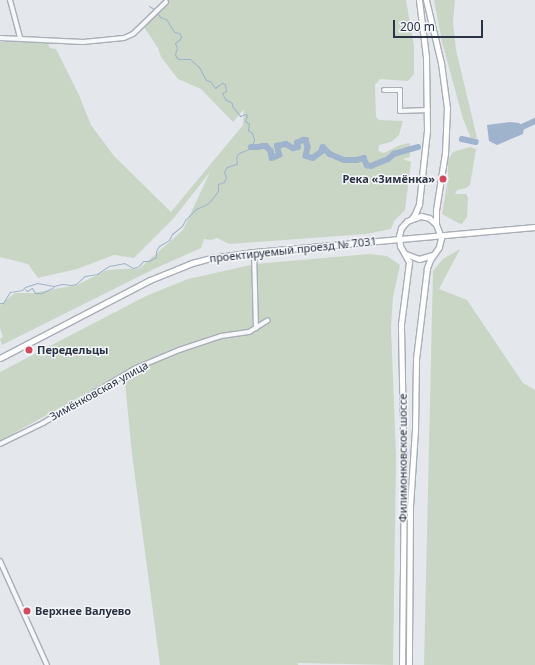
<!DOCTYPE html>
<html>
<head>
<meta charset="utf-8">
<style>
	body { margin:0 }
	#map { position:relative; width:535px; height:665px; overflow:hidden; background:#e4e7ec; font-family:"Noto Sans",sans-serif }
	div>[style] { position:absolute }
	.green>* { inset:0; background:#c9d6c5 }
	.water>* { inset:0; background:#9fb4cc }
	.stream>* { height:1px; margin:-0.5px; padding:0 0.5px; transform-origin:0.5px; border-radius:0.5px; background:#9fb4cc }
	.river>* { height:5.5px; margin:-2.75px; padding:0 2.75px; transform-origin:2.75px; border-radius:2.75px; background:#9fb4cc }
	.roads { filter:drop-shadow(1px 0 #a9aeb7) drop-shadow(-1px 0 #a9aeb7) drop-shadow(0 1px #a9aeb7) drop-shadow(0 -1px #a9aeb7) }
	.minor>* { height:4px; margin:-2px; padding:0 2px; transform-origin:2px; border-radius:2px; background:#f7f8fa }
	.major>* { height:5px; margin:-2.5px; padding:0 2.5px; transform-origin:2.5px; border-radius:2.5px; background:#fff }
	.dots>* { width:11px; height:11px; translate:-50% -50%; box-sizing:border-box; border:2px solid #f4f6f9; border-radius:50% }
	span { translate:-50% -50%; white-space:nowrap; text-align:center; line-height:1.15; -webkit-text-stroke:3px #f4f6f9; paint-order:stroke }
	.poi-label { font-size:11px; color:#2b3445; font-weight:700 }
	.right { translate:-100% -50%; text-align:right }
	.left { translate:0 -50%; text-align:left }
	.street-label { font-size:11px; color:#2b3445 }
	.scale { position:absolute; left:393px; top:20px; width:90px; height:18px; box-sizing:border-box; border:2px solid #2b3445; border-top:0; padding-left:5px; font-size:12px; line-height:14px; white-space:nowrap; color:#2b3445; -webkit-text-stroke:3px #f4f6f9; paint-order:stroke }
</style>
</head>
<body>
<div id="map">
	<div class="green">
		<i style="clip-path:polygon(166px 0,406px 0,414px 46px,414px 74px,408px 81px,380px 79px,375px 85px,376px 117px,379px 120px,403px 121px,399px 135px,391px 142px,379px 145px,378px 151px,384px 153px,400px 145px,410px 143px,410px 157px,403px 159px,411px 162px,405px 210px,394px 221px,391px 229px,366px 234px,229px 244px,217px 238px,211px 240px,204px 239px,201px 248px,154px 269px,2px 345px,0 339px,3px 337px,0 328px,0 305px,15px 293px,33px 293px,77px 285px,107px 270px,140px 268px,183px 230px,210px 172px,173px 219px,134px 258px,114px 255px,77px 269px,38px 278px,28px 264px,0 257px,0 42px,47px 42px,50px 48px,56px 49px,79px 95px,91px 125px,114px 156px,171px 212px,243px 125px,244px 109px,233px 122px,201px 89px,178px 79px,161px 57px,158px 48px,144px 27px,168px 3px)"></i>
		<i style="clip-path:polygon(434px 0,455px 0,453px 22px,456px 50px,477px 138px,471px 138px,463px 119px,442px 42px)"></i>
		<i style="clip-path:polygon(470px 147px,476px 149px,470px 185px,466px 188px,457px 190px,455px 194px,466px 194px,468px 198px,467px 217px,462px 224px,458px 223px,442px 214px,448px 179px,448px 160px,453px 152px)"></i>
		<i style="clip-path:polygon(460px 249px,439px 289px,467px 300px,523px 383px,535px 390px,535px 665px,424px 665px,433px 271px,443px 259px)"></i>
		<i style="clip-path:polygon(369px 254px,387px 256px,400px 265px,393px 297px,391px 327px,396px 456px,393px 665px,298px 663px,298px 665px,160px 665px,132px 454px,124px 372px,0 441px,0 372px,146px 296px,188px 279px,255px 264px)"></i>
	</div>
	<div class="water">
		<i style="clip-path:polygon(510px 122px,519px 123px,524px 127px,523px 134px,497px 145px,489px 141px,487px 125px)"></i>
	</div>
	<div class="stream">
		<i style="left:149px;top:6px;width:6px;rotate:31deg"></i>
		<i style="left:158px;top:14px;width:4px;rotate:56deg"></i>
		<i style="left:160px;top:17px;width:6px;rotate:18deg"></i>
		<i style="left:166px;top:19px;width:15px;rotate:58deg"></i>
		<i style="left:174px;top:32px;width:5px;rotate:11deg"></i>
		<i style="left:179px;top:33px;width:4px;rotate:56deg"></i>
		<i style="left:181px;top:36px;width:3px;rotate:108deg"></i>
		<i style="left:180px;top:39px;width:6px;rotate:141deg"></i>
		<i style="left:175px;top:43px;width:5px;rotate:68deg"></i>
		<i style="left:177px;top:48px;width:6px;rotate:108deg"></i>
		<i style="left:175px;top:54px;width:3px;rotate:72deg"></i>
		<i style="left:176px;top:57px;width:4px;rotate:34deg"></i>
		<i style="left:179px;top:59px;width:11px"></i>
		<i style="left:190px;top:59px;width:12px;rotate:42deg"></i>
		<i style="left:199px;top:67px;width:15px;rotate:62deg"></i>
		<i style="left:206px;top:80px;width:4px;rotate:14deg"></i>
		<i style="left:210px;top:81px;width:9px;rotate:54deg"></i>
		<i style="left:215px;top:88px;width:9px;rotate:-36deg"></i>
		<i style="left:222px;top:83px;width:3px;rotate:18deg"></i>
		<i style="left:225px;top:84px;width:7px;rotate:82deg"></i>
		<i style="left:226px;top:91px;width:4px;rotate:153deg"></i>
		<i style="left:222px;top:93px;width:7px;rotate:63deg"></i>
		<i style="left:225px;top:99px;width:8px;rotate:30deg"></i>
		<i style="left:232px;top:103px;width:3px;rotate:90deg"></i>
		<i style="left:232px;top:106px;width:13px;rotate:51deg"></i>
		<i style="left:240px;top:116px;width:5px;rotate:-22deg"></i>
		<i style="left:245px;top:114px;width:2px;rotate:27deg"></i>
		<i style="left:247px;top:115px;width:6px;rotate:108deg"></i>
		<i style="left:245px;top:121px;width:5px;rotate:37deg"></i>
		<i style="left:249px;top:124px;width:6px;rotate:99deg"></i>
		<i style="left:248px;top:130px;width:5px;rotate:37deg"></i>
		<i style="left:252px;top:133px;width:7px;rotate:74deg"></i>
		<i style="left:254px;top:140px;width:8px;rotate:113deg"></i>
		<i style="left:25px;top:289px;width:3px;rotate:45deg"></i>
		<i style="left:27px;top:291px;width:6px;rotate:-31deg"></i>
		<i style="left:32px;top:288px;width:6px;rotate:59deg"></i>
		<i style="left:35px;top:293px;width:7px"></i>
		<i style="left:42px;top:293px;width:13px;rotate:-27deg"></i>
		<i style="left:0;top:303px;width:3px"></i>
		<i style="left:3px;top:303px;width:13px;rotate:-58deg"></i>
		<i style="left:10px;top:292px;width:12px;rotate:-9deg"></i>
		<i style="left:22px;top:290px;width:4px;rotate:-45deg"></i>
		<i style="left:25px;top:287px;width:13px;rotate:-18deg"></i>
		<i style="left:37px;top:283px;width:17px;rotate:10deg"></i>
		<i style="left:54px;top:286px;width:8px;rotate:-14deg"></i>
		<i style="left:62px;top:284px;width:9px;rotate:6deg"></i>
		<i style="left:71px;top:285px;width:5px;rotate:-11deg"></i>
		<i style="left:76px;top:284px;width:12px;rotate:-42deg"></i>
		<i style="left:85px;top:276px;width:12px;rotate:-9deg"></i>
		<i style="left:97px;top:274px;width:14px;rotate:-34deg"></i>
		<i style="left:109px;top:266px;width:15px;rotate:-11deg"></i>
		<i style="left:124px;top:263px;width:10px;rotate:29deg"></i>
		<i style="left:133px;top:268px;width:6px;rotate:-18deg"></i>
		<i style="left:139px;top:266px;width:6px;rotate:-51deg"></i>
		<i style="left:143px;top:261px;width:6px"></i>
		<i style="left:149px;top:261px;width:8px;rotate:-30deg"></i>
		<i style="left:156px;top:257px;width:6px;rotate:-90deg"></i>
		<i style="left:156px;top:251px;width:6px;rotate:-59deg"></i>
		<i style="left:159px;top:246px;width:12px;rotate:-31deg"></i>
		<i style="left:169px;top:240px;width:7px;rotate:-63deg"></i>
		<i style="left:172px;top:234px;width:13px;rotate:-39deg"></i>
		<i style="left:182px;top:226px;width:7px;rotate:-63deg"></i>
		<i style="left:185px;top:220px;width:16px;rotate:-45deg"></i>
		<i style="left:196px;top:209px;width:12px;rotate:-24deg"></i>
		<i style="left:207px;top:204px;width:7px;rotate:-45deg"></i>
		<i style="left:212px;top:199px;width:10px;rotate:-53deg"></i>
		<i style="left:218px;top:191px;width:7px;rotate:-90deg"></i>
		<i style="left:218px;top:184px;width:6px;rotate:-18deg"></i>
		<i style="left:224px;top:182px;width:5px;rotate:-68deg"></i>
		<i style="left:226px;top:177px;width:5px;rotate:-112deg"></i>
		<i style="left:224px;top:172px;width:6px;rotate:-59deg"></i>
		<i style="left:227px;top:167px;width:9px;rotate:-18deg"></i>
		<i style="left:236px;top:164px;width:1px;rotate:-45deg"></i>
		<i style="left:237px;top:163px;width:6px;rotate:-99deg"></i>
		<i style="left:236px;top:157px;width:5px;rotate:-53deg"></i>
		<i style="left:239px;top:153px;width:11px;rotate:-22deg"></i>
	</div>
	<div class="river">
		<i style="left:518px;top:129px;width:19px;rotate:-25deg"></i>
		<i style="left:462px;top:139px;width:14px;rotate:12deg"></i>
		<i style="left:262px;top:146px;width:4px"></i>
		<i style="left:266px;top:146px;width:7px;rotate:45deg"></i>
		<i style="left:271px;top:151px;width:7px;rotate:82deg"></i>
		<i style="left:272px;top:158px;width:8px;rotate:-23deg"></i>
		<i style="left:279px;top:155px;width:9px;rotate:-103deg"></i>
		<i style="left:277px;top:146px;width:9px;rotate:-13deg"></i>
		<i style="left:286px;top:144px;width:8px;rotate:30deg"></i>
		<i style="left:293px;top:148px;width:5px;rotate:-11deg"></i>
		<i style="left:298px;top:147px;width:4px;rotate:-104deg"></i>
		<i style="left:297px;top:143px;width:7px;rotate:-27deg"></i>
		<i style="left:303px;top:140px;width:3px"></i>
		<i style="left:306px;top:140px;width:7px;rotate:74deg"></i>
		<i style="left:308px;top:147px;width:9px;rotate:103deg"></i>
		<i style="left:306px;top:156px;width:7px;rotate:16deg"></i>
		<i style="left:313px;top:158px;width:10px;rotate:-37deg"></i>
		<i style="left:321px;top:152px;width:5px;rotate:-68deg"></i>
		<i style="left:323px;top:147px;width:10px;rotate:45deg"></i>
		<i style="left:330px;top:154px;width:15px;rotate:23deg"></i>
		<i style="left:344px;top:160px;width:13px"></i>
		<i style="left:357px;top:160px;width:7px;rotate:-16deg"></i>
		<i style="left:364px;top:158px;width:8px;rotate:67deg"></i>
		<i style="left:367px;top:165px;width:4px;rotate:14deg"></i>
		<i style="left:371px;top:166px;width:18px;rotate:-22deg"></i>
		<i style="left:388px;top:159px;width:8px;rotate:-40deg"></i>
		<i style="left:394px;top:154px;width:25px;rotate:-16deg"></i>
		<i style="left:251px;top:147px;width:8px"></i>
	</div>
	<div class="roads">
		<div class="minor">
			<i style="left:10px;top:0;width:39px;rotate:75deg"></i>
			<i style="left:0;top:38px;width:83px;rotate:2.8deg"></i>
			<i style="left:83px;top:42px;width:41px;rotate:-5.6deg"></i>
			<i style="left:124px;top:38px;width:10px;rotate:-24deg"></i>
			<i style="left:133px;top:34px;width:46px;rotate:-44.1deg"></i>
			<i style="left:384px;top:90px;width:16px"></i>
			<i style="left:400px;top:90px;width:21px;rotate:90deg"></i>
			<i style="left:400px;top:111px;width:28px;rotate:-2deg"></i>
			<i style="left:254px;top:252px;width:76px;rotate:88.5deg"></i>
			<i style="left:0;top:444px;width:48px;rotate:-26deg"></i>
			<i style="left:43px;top:423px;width:108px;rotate:-30.6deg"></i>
			<i style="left:136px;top:368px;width:47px;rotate:-22.7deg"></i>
			<i style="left:179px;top:350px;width:44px;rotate:-18.4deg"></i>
			<i style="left:221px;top:336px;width:28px;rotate:-8deg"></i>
			<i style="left:249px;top:332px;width:22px;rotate:-32deg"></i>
			<i style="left:0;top:561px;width:114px;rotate:65.7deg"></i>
		</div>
		<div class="major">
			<i style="left:426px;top:0;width:65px;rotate:76.6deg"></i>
			<i style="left:441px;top:63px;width:45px;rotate:82.4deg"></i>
			<i style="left:447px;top:108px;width:45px;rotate:92.5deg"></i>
			<i style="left:445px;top:153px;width:58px;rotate:99deg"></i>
			<i style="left:436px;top:210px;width:14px;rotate:90deg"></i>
			<i style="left:412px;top:218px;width:5px;rotate:-53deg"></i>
			<i style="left:415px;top:214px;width:11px;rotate:-68deg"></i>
			<i style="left:419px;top:204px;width:74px;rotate:-83.8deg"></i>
			<i style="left:427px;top:130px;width:73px;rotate:-90.8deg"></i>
			<i style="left:426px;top:57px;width:57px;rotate:-97deg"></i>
			<i style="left:406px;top:254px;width:14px;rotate:21deg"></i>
			<i style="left:419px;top:259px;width:14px;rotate:-17deg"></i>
			<i style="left:0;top:358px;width:169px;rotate:-27.5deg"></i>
			<i style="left:150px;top:280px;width:45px;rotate:-22deg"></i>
			<i style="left:192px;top:263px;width:20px;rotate:-15deg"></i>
			<i style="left:211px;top:258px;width:43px;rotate:-7.9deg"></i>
			<i style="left:254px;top:252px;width:282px;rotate:-5.1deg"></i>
			<i style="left:402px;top:665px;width:181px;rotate:-89.4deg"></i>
			<i style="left:404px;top:484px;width:160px;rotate:-91.1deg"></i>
			<i style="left:401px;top:324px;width:63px;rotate:-82.6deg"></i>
			<i style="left:409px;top:262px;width:18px;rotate:-119deg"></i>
			<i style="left:400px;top:246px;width:10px;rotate:-96deg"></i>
			<i style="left:399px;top:236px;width:8px;rotate:-76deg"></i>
			<i style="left:401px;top:228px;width:9px;rotate:-49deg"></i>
			<i style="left:407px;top:221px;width:15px;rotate:-20deg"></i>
			<i style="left:421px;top:216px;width:8px;rotate:14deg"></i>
			<i style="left:429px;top:218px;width:9px;rotate:41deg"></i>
			<i style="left:436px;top:224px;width:15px;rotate:70deg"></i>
			<i style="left:441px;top:238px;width:9px;rotate:103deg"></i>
			<i style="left:439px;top:247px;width:16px;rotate:125deg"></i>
			<i style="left:430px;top:260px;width:9px;rotate:111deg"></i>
			<i style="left:427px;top:268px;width:92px;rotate:96.9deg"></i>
			<i style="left:416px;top:359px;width:70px;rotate:90.8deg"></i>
			<i style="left:415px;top:429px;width:77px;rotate:93.7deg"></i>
			<i style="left:410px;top:506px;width:159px;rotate:90.4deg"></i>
		</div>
	</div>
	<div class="dots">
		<i style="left:443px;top:179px;background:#d1495b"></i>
		<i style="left:29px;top:350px;background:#d1495b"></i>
		<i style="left:27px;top:611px;background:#d1495b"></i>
	</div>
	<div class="poi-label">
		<span class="right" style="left:435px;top:179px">Река «Зимёнка»</span>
		<span class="left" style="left:37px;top:350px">Передельцы</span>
		<span class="left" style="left:35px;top:611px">Верхнее Валуево</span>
	</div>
	<div class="street-label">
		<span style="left:293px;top:250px;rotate:-6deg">проектируемый проезд № 7031</span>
		<span style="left:99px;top:391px;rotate:-29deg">Зимёнковская улица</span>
		<span style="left:403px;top:458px;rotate:-90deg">Филимонковское шоссе</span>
	</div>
	<div class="scale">200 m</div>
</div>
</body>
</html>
